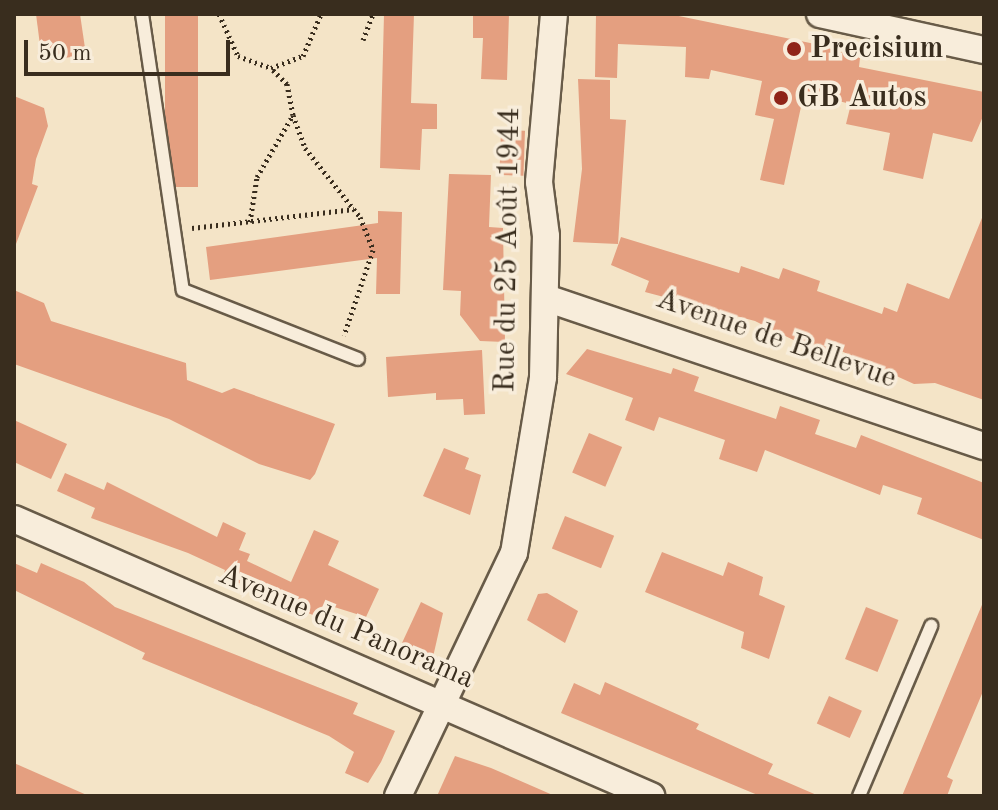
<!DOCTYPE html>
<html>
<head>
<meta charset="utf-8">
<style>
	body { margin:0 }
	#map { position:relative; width:998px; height:810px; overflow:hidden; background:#f4e4c7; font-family:"Old Standard TT",serif }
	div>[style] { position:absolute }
	.building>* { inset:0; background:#e49f80; transform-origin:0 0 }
	.path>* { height:5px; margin-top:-2.5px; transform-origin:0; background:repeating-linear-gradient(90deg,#392d1e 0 2px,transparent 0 6px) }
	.roads { filter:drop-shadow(2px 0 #685b48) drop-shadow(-2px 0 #685b48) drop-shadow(0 2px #685b48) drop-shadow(0 -2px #685b48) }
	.lane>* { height:12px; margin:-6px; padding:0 6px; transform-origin:6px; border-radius:6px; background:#f8eddb }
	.street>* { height:26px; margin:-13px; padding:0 13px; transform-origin:13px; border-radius:13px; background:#f8eddb }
	.dots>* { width:22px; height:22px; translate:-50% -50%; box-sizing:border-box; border:4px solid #f8eddb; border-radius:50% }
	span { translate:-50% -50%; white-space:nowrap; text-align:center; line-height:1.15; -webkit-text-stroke:7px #f8eddb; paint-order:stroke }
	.poi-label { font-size:30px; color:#392d1e; font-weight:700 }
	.left { translate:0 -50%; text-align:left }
	.street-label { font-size:30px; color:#392d1e }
	.frame { position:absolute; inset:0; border:16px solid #392d1e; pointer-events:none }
	.scale { position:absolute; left:24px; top:40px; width:206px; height:36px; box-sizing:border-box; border:4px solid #392d1e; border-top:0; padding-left:10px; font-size:24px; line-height:28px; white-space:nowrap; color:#392d1e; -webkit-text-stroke:6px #f8eddb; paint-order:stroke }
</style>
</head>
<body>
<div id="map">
	<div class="building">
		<i style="clip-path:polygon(36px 14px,80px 14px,86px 55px,42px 61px)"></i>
		<i style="left:165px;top:14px;width:33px;height:173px"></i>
		<i style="clip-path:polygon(384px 14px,414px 14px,411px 103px,437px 104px,437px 129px,422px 129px,420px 170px,380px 168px)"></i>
		<i style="clip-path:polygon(473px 14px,509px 14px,507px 80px,481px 79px,483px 38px,473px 38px)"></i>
		<i style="clip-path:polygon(596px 14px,669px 14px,815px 44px,860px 58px,859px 67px,984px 92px,984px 114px,972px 142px,933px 133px,923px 179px,883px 170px,890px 133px,846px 124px,851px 104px,804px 93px,784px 185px,760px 180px,774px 119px,755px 115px,762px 81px,711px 70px,709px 79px,685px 77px,686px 47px,618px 44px,617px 78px,595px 77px)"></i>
		<i style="clip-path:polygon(578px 79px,610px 80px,610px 119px,626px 120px,618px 244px,573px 242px,582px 169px)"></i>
		<i style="clip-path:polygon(14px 96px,44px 108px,48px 126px,36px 159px,32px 184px,38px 186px,16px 244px)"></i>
		<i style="left:501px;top:130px;width:24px;height:45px;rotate:2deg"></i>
		<i style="clip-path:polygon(449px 174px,491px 175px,489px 227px,503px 228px,505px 342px,480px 341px,460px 315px,461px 291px,443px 290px)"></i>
		<i style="clip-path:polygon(378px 211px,402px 212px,400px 294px,376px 294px,377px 258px,210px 280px,206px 247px,378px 223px)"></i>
		<i style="clip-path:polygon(984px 213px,984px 400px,935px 383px,914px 384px,830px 346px,826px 356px,755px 321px,645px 292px,649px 281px,611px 265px,621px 237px,739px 273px,741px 266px,779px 279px,783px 268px,820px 281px,817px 291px,882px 314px,884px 307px,897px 312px,907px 283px,949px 299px)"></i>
		<i style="clip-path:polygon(14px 290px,44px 303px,51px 321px,186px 363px,187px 380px,222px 393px,234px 388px,335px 424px,315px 474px,310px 480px,259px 464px,169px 419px,14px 364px)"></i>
		<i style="clip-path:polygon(587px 349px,671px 374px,673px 368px,699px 377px,694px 391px,776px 419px,780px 406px,820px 420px,815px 434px,856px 448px,861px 435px,984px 483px,984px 540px,917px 514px,922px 498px,883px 485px,880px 495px,765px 450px,757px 472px,719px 459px,725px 440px,659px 417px,654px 431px,625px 420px,633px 398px,566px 374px)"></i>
		<i style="clip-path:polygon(482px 350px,485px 414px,464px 415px,463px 399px,436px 400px,436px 393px,388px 397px,386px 357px)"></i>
		<i style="clip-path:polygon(14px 420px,67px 444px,51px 479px,14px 462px)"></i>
		<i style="left:589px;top:433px;width:36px;height:43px;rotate:23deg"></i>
		<i style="clip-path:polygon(444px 448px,469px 458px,465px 469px,481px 475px,470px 515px,423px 496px)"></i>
		<i style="clip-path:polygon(65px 473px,104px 490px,107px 482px,217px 537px,223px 522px,246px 533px,239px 550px,250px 554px,247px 561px,291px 582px,314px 530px,339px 541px,328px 565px,379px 589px,366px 617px,328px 605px,322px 619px,223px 576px,225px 570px,188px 553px,91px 518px,95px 508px,57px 491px)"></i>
		<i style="left:565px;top:516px;width:53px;height:35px;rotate:22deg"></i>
		<i style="clip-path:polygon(662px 552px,723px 576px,728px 562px,763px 577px,759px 595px,785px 606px,769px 659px,741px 648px,744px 632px,645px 592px)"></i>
		<i style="clip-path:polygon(14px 563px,37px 573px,41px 563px,84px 582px,115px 607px,358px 703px,353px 714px,395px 731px,381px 762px,368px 783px,345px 773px,354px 752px,329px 736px,142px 659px,145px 653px,14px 590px)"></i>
		<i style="clip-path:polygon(547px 593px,578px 611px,565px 643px,527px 620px,538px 594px)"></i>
		<i style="clip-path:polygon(984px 600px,984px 689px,947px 777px,953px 780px,947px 796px,902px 796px)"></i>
		<i style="clip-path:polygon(421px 602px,443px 613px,433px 657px,402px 643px)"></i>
		<i style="left:866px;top:607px;width:35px;height:56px;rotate:22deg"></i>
		<i style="clip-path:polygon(605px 682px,699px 724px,696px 729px,773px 764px,768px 774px,819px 796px,760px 796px,561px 713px,574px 683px,600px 695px)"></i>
		<i style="left:829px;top:696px;width:36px;height:30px;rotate:24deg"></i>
		<i style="clip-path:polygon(455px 756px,491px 768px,555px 796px,437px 796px)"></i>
		<i style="clip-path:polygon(14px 763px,89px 796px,14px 796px)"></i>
	</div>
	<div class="path">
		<i style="left:219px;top:14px;width:46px;rotate:65.7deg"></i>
		<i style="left:238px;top:56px;width:35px;rotate:20deg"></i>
		<i style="left:271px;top:68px;width:34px;rotate:-21deg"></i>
		<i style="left:303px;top:56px;width:46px;rotate:-66.8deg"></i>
		<i style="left:363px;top:40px;width:28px;rotate:-69deg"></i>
		<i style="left:293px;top:115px;width:35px;rotate:70deg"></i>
		<i style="left:305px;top:148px;width:88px;rotate:51.4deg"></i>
		<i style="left:360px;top:217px;width:35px;rotate:68deg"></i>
		<i style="left:373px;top:250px;width:90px;rotate:108.8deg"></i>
		<i style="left:250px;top:222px;width:46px;rotate:-81.2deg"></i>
		<i style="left:257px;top:177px;width:72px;rotate:-59.9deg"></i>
		<i style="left:293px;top:115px;width:32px;rotate:-101deg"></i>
		<i style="left:287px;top:84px;width:23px;rotate:-135deg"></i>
		<i style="left:192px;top:228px;width:163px;rotate:-6.7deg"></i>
	</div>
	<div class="roads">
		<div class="lane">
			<i style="left:142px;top:14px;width:279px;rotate:81.6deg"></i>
			<i style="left:183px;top:290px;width:188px;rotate:21.5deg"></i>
			<i style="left:859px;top:796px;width:185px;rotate:-67deg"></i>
		</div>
		<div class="street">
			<i style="left:820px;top:14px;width:168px;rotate:12.4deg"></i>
			<i style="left:546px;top:298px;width:462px;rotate:18.7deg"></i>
			<i style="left:14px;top:519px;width:695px;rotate:23.5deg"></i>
			<i style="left:398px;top:796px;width:269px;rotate:-64.5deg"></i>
			<i style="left:514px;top:553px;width:178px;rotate:-80.6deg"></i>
			<i style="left:543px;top:377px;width:141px;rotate:-88.8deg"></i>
			<i style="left:546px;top:236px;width:54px;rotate:-97.4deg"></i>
			<i style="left:539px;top:182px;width:169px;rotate:-84.9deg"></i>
		</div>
	</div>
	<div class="dots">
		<i style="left:794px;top:49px;background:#8f2418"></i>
		<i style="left:781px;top:98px;background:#8f2418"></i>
	</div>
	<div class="poi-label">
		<span class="left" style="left:810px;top:49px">Precisium</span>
		<span class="left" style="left:797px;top:98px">GB Autos</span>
	</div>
	<div class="street-label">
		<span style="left:508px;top:250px;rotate:-89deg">Rue du 25 Août 1944</span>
		<span style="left:776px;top:339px;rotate:19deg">Avenue de Bellevue</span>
		<span style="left:346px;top:627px;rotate:23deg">Avenue du Panorama</span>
	</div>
	<div class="frame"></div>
	<div class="scale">50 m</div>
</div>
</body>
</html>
